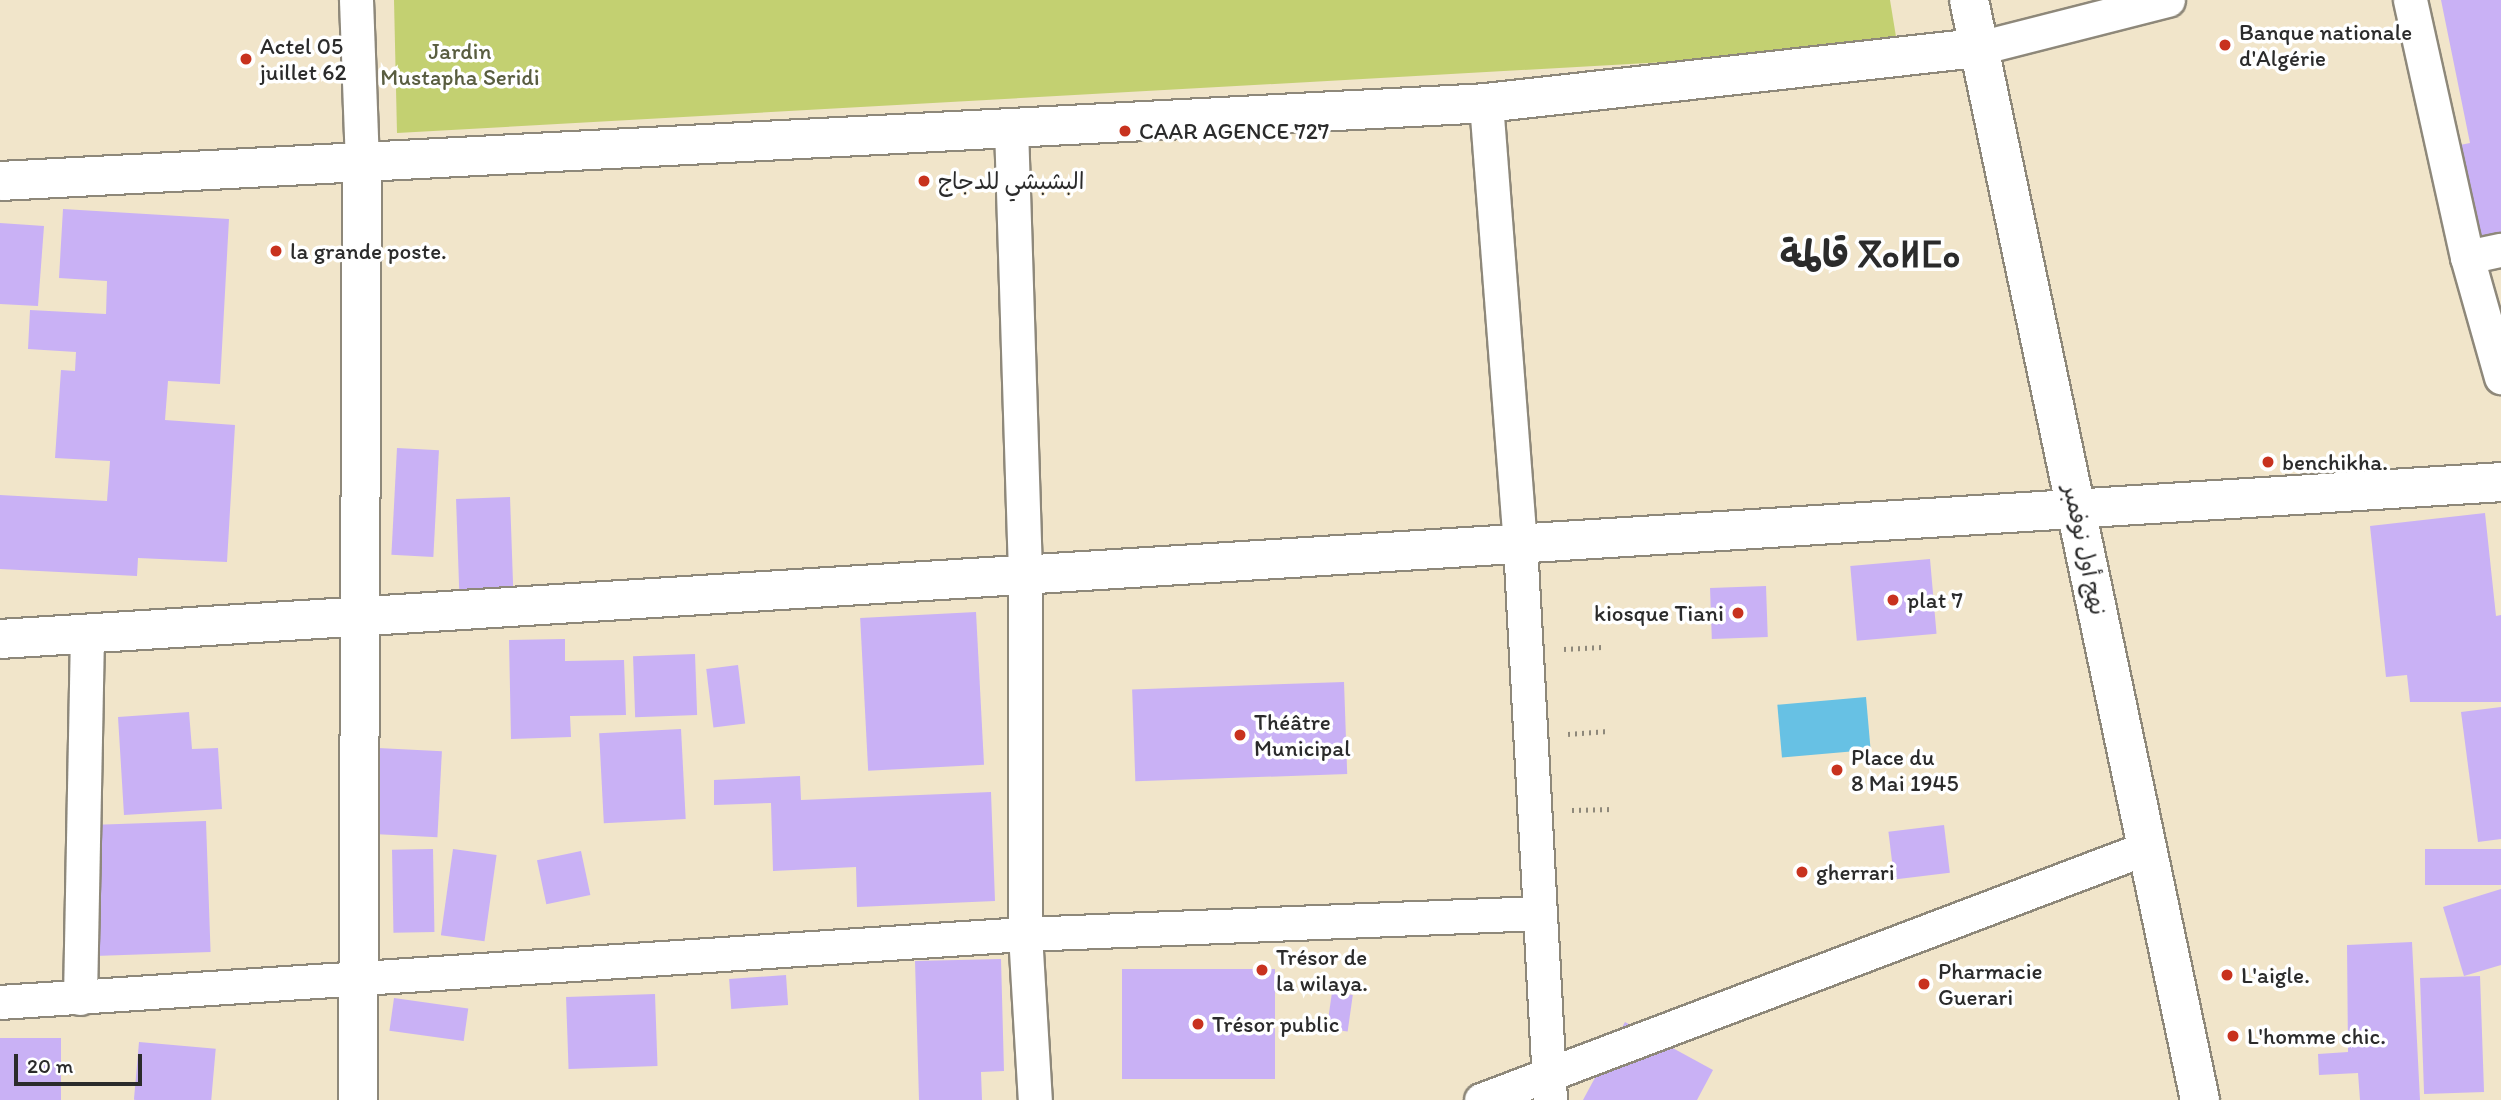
<!DOCTYPE html>
<html>
<head>
<meta charset="utf-8">
<style>
	body { margin:0 }
	#map { position:relative; width:2501px; height:1100px; overflow:hidden; background:#f1e5ca; font-family:Itim,"Playpen Sans Arabic","Noto Sans Tifinagh",sans-serif }
	div>[style] { position:absolute }
	.green>* { inset:0; background:#c3d071 }
	.water>* { inset:0; background:#67c1e4; transform-origin:0 0 }
	.building>* { inset:0; background:#c9b1f5; transform-origin:0 0 }
	.path>* { height:4.5px; margin-top:-2.25px; transform-origin:0; background:repeating-linear-gradient(90deg,#8e887a 0 2px,transparent 0 7px) }
	.roads { filter:drop-shadow(2px 0 #8e887a) drop-shadow(-2px 0 #8e887a) drop-shadow(0 2px #8e887a) drop-shadow(0 -2px #8e887a) }
	.street>* { height:33px; margin:-16.5px; padding:0 16.5px; transform-origin:16.5px; border-radius:16.5px; background:#fff }
	.secondary>* { height:38px; margin:-19px; padding:0 19px; transform-origin:19px; border-radius:19px; background:#fff }
	.primary>* { height:38px; margin:-19px; padding:0 19px; transform-origin:19px; border-radius:19px; background:#fff }
	.dots>* { width:19px; height:19px; translate:-50% -50%; box-sizing:border-box; border:4px solid #fff; border-radius:50% }
	span { translate:-50% -50%; white-space:nowrap; text-align:center; line-height:1.15; -webkit-text-stroke:7px #fff; paint-order:stroke }
	.poi-label { font-size:23px; color:#2b2b2b }
	.left { translate:0 -50%; text-align:left }
	.right { translate:-100% -50%; text-align:right }
	.park-label { font-size:23px; color:#595d40 }
	.street-label { font-size:23px; color:#2b2b2b }
	.town-label { font-size:37px; color:#2b2b2b; font-weight:700 }
	.scale { position:absolute; left:14px; top:1054px; width:128px; height:32px; box-sizing:border-box; border:4px solid #2b2b2b; border-top:0; padding-left:9px; font-size:21px; line-height:24px; white-space:nowrap; color:#2b2b2b; -webkit-text-stroke:5px #fff; paint-order:stroke }
</style>
</head>
<body>
<div id="map">
	<div class="green">
		<i style="clip-path:polygon(394px 0,1890px 0,1898px 49px,397px 133px)"></i>
	</div>
	<div class="water">
		<i style="left:1866px;top:697px;width:53px;height:89px;rotate:85deg"></i>
	</div>
	<div class="building">
		<i style="clip-path:polygon(2441px 0,2501px 0,2501px 233px,2464px 241px,2445px 148px,2470px 143px)"></i>
		<i style="clip-path:polygon(63px 209px,229px 219px,220px 384px,168px 381px,165px 420px,235px 425px,227px 562px,138px 558px,137px 576px,0 569px,0 495px,107px 501px,110px 461px,55px 458px,61px 370px,75px 371px,76px 352px,28px 349px,30px 310px,106px 314px,107px 281px,59px 278px)"></i>
		<i style="clip-path:polygon(0 223px,44px 226px,38px 306px,0 304px)"></i>
		<i style="left:397px;top:448px;width:42px;height:107px;rotate:3deg"></i>
		<i style="left:510px;top:497px;width:94px;height:54px;rotate:88deg"></i>
		<i style="clip-path:polygon(2485px 513px,2496px 616px,2501px 615px,2501px 702px,2410px 702px,2407px 675px,2386px 677px,2370px 526px)"></i>
		<i style="left:1930px;top:559px;width:75px;height:80px;rotate:85deg"></i>
		<i style="left:1766px;top:586px;width:51px;height:56px;rotate:88deg"></i>
		<i style="left:976px;top:612px;width:153px;height:116px;rotate:87deg"></i>
		<i style="clip-path:polygon(565px 639px,565px 661px,624px 660px,626px 715px,570px 716px,571px 737px,511px 739px,509px 640px)"></i>
		<i style="left:695px;top:654px;width:61px;height:62px;rotate:88deg"></i>
		<i style="left:738px;top:665px;width:59px;height:32px;rotate:83deg"></i>
		<i style="left:1344px;top:682px;width:92px;height:212px;rotate:88deg"></i>
		<i style="clip-path:polygon(2501px 707px,2501px 839px,2478px 842px,2461px 712px)"></i>
		<i style="clip-path:polygon(189px 712px,192px 749px,218px 748px,222px 809px,124px 815px,118px 717px)"></i>
		<i style="left:681px;top:729px;width:90px;height:82px;rotate:87deg"></i>
		<i style="left:378px;top:748px;width:64px;height:86px;rotate:3deg"></i>
		<i style="clip-path:polygon(800px 776px,801px 800px,991px 792px,995px 901px,857px 907px,856px 867px,773px 871px,771px 803px,714px 805px,714px 780px)"></i>
		<i style="left:206px;top:821px;width:131px;height:116px;rotate:88deg"></i>
		<i style="left:1944px;top:825px;width:48px;height:56px;rotate:83deg"></i>
		<i style="left:433px;top:849px;width:83px;height:41px;rotate:89deg"></i>
		<i style="left:453px;top:849px;width:44px;height:87px;rotate:8deg"></i>
		<i style="left:2501px;top:849px;width:36px;height:76px;rotate:90deg"></i>
		<i style="left:581px;top:851px;width:45px;height:45px;rotate:78deg"></i>
		<i style="clip-path:polygon(2501px 889px,2501px 965px,2464px 976px,2443px 907px)"></i>
		<i style="clip-path:polygon(2412px 942px,2420px 1100px,2360px 1100px,2358px 1073px,2319px 1075px,2318px 1054px,2348px 1052px,2347px 945px)"></i>
		<i style="clip-path:polygon(1001px 959px,1004px 1071px,981px 1072px,982px 1100px,919px 1100px,915px 961px)"></i>
		<i style="left:1122px;top:969px;width:153px;height:110px"></i>
		<i style="left:786px;top:975px;width:30px;height:57px;rotate:86deg"></i>
		<i style="left:2480px;top:976px;width:116px;height:60px;rotate:88deg"></i>
		<i style="left:1332px;top:992px;width:21px;height:37px;rotate:8deg"></i>
		<i style="left:655px;top:994px;width:72px;height:89px;rotate:88deg"></i>
		<i style="left:394px;top:998px;width:75px;height:33px;rotate:8deg"></i>
		<i style="clip-path:polygon(1625px 1022px,1713px 1070px,1697px 1100px,1583px 1100px)"></i>
		<i style="left:0;top:1038px;width:61px;height:62px"></i>
		<i style="left:139px;top:1042px;width:77px;height:58px;rotate:5deg"></i>
	</div>
	<div class="path">
		<i style="left:1564px;top:649px;width:38px;rotate:-3deg"></i>
		<i style="left:1568px;top:734px;width:40px;rotate:-4.3deg"></i>
		<i style="left:1572px;top:810px;width:41px;rotate:-1.4deg"></i>
	</div>
	<div class="roads">
		<div class="street">
			<i style="left:356px;top:0;width:162px;rotate:87.9deg"></i>
			<i style="left:2410px;top:0;width:263px;rotate:77.5deg"></i>
			<i style="left:2467px;top:257px;width:125px;rotate:74.2deg"></i>
			<i style="left:1979px;top:48px;width:195px;rotate:-14.3deg"></i>
			<i style="left:1486px;top:103px;width:442px;rotate:85.6deg"></i>
			<i style="left:1520px;top:544px;width:557px;rotate:86.91deg"></i>
			<i style="left:1011px;top:127px;width:451px;rotate:88.2deg"></i>
			<i style="left:1025px;top:578px;width:356px;rotate:90deg"></i>
			<i style="left:1025px;top:934px;width:166px;rotate:86.6deg"></i>
			<i style="left:2467px;top:257px;width:35px;rotate:-12deg"></i>
			<i style="left:80px;top:998px;width:363px;rotate:-88.9deg"></i>
			<i style="left:0;top:1002px;width:1027px;rotate:-3.8deg"></i>
			<i style="left:1025px;top:934px;width:513px;rotate:-2.34deg"></i>
			<i style="left:1481px;top:1100px;width:711px;rotate:-20.75deg"></i>
		</div>
		<div class="secondary">
			<i style="left:0;top:181px;width:1488px;rotate:-3deg"></i>
			<i style="left:1486px;top:103px;width:496px;rotate:-6.4deg"></i>
			<i style="left:0;top:639px;width:2506px;rotate:-3.59deg"></i>
			<i style="left:358px;top:1100px;width:938px;rotate:-89.76deg"></i>
		</div>
		<div class="primary">
			<i style="left:1969px;top:0;width:1124px;rotate:78.14deg"></i>
		</div>
	</div>
	<div class="dots">
		<i style="left:2225px;top:45px;background:#c8321e"></i>
		<i style="left:246px;top:59px;background:#c8321e"></i>
		<i style="left:1125px;top:131px;background:#c8321e"></i>
		<i style="left:924px;top:181px;background:#c8321e"></i>
		<i style="left:276px;top:251px;background:#c8321e"></i>
		<i style="left:2268px;top:462px;background:#c8321e"></i>
		<i style="left:1893px;top:600px;background:#c8321e"></i>
		<i style="left:1738px;top:613px;background:#c8321e"></i>
		<i style="left:1240px;top:735px;background:#c8321e"></i>
		<i style="left:1837px;top:770px;background:#c8321e"></i>
		<i style="left:1802px;top:872px;background:#c8321e"></i>
		<i style="left:1262px;top:970px;background:#c8321e"></i>
		<i style="left:2227px;top:975px;background:#c8321e"></i>
		<i style="left:1924px;top:984px;background:#c8321e"></i>
		<i style="left:1198px;top:1024px;background:#c8321e"></i>
		<i style="left:2233px;top:1036px;background:#c8321e"></i>
	</div>
	<div class="poi-label">
		<span class="left" style="left:2239px;top:45px">Banque nationale<br>d'Algérie</span>
		<span class="left" style="left:260px;top:59px">Actel 05<br>juillet 62</span>
		<span class="left" style="left:1139px;top:131px">CAAR AGENCE 727</span>
		<span class="left" style="left:938px;top:181px">البشبشي للدجاج</span>
		<span class="left" style="left:290px;top:251px">la grande poste.</span>
		<span class="left" style="left:2282px;top:462px">benchikha.</span>
		<span class="left" style="left:1907px;top:600px">plat 7</span>
		<span class="right" style="left:1724px;top:613px">kiosque Tiani</span>
		<span class="left" style="left:1254px;top:735px">Théâtre<br>Municipal</span>
		<span class="left" style="left:1851px;top:770px">Place du<br>8 Mai 1945</span>
		<span class="left" style="left:1816px;top:872px">gherrari</span>
		<span class="left" style="left:1276px;top:970px">Trésor de<br>la wilaya.</span>
		<span class="left" style="left:1938px;top:984px">Pharmacie<br>Guerari</span>
		<span class="left" style="left:2241px;top:975px">L'aigle.</span>
		<span class="left" style="left:1212px;top:1024px">Trésor public</span>
		<span class="left" style="left:2247px;top:1036px">L'homme chic.</span>
	</div>
	<div class="park-label">
		<span style="left:460px;top:64px">Jardin<br>Mustapha Seridi</span>
	</div>
	<div class="street-label">
		<span style="left:2085px;top:550px;rotate:78deg">نهج أول نوفمبر</span>
	</div>
	<div class="town-label">
		<span style="left:1870px;top:254px">قالمة ⴳⴰⵍⵎⴰ</span>
	</div>
	<div class="scale">20 m</div>
</div>
</body>
</html>
